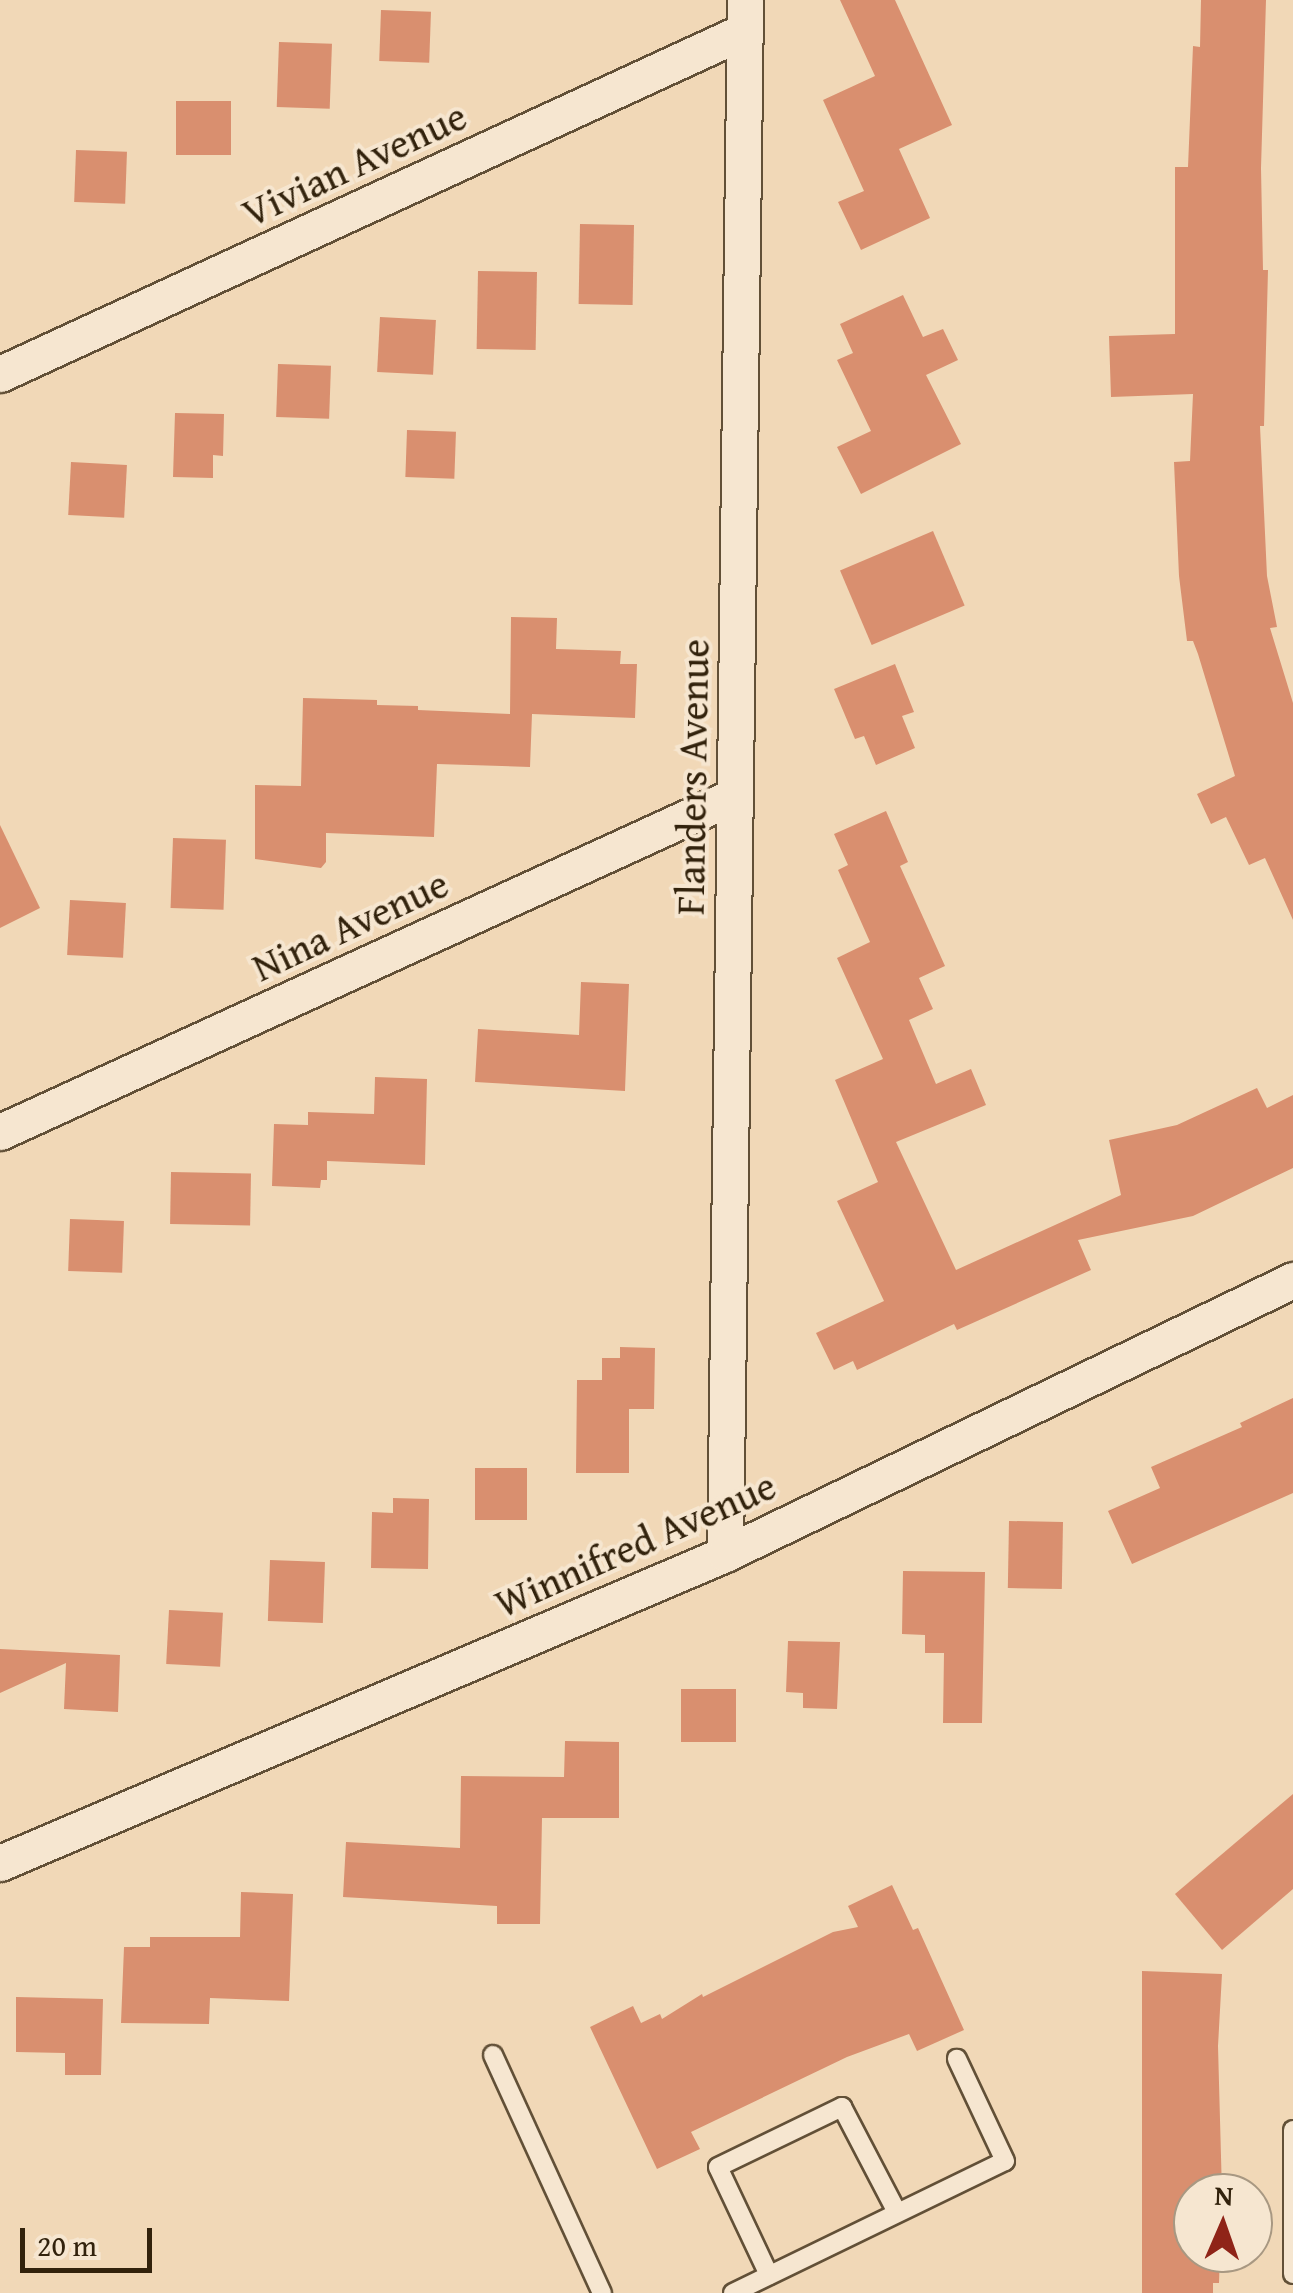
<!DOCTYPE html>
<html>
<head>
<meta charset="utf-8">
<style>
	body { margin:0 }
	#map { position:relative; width:1293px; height:2293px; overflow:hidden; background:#f1d8b7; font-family:"Gentium Book Plus",serif }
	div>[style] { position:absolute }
	.building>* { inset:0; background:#d98f6f; transform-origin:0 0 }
	.roads { filter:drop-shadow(2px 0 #625037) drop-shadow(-2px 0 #625037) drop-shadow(0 2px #625037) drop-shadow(0 -2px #625037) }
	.lane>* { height:18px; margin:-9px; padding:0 9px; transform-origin:9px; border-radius:9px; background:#f6e6d0 }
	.street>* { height:35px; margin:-17.5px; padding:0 17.5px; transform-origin:17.5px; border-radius:17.5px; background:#f6e6d0 }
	span { translate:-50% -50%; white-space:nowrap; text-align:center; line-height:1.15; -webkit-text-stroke:8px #f6e6d0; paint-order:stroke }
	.street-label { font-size:40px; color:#32220c }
	.north { position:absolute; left:1173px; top:2173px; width:100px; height:100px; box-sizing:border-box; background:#f6e6d0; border:2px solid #a89882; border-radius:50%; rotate:2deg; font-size:28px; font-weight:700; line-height:40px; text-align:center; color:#32220c }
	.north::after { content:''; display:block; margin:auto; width:35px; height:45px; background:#8f2418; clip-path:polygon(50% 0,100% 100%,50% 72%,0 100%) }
	.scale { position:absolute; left:20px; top:2228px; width:132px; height:45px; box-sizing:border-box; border:5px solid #32220c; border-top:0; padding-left:12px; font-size:30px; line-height:35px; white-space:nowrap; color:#32220c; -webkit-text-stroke:8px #f6e6d0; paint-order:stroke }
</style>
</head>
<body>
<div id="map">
	<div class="building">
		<i style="clip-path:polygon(840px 0,895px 0,952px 125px,899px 149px,930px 218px,861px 250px,838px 202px,864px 191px,823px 100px,875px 76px)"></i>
		<i style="clip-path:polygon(1201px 0,1266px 0,1261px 168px,1263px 270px,1268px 270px,1264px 426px,1260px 426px,1267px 576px,1277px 627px,1270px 628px,1293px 703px,1293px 920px,1265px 858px,1249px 865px,1226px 817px,1211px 824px,1197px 794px,1235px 776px,1198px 654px,1193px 641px,1187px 641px,1179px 576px,1174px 462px,1190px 461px,1193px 394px,1111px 397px,1109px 336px,1175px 334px,1175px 167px,1188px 167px,1193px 46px,1200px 47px)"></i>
		<i style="left:381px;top:10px;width:50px;height:51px;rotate:2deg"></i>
		<i style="left:279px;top:42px;width:53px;height:65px;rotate:2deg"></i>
		<i style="left:176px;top:101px;width:55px;height:54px"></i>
		<i style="left:76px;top:150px;width:51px;height:52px;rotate:2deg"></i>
		<i style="left:580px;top:224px;width:54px;height:80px;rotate:1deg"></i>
		<i style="left:478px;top:271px;width:59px;height:78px;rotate:1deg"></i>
		<i style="clip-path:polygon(903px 295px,923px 337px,943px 329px,958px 360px,926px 375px,961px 444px,861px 494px,837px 447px,871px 431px,837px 360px,853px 353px,840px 324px)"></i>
		<i style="left:380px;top:317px;width:56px;height:55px;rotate:3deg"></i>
		<i style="left:278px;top:364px;width:53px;height:53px;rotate:2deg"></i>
		<i style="clip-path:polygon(175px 413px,224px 414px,223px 456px,213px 455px,213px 478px,173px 477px)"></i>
		<i style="left:407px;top:430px;width:49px;height:47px;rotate:2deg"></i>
		<i style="left:71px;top:462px;width:56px;height:53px;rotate:3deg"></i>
		<i style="left:933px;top:531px;width:81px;height:101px;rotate:67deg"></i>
		<i style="clip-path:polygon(511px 617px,557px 618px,556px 649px,621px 651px,620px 664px,637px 664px,635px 718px,532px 714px,530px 767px,437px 764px,434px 837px,326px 833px,326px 862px,321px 868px,255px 859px,255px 785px,301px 786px,303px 698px,377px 700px,377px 705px,418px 706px,418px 710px,510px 714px)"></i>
		<i style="clip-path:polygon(895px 664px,914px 712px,902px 716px,915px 748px,876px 765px,864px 736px,855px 739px,834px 689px)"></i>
		<i style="clip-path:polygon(886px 811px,908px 862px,900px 866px,945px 966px,919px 978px,933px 1009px,909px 1020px,936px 1084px,971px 1069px,986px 1105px,896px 1142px,956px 1270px,1121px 1195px,1109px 1140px,1177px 1125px,1257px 1088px,1267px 1108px,1293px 1095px,1293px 1168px,1193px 1216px,1078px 1240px,1091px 1270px,957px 1330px,954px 1324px,857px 1370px,853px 1361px,834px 1370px,816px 1333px,884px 1301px,837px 1201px,878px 1182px,835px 1080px,883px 1059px,837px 958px,870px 942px,838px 870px,848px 865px,834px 834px)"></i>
		<i style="clip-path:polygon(0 825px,40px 908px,0 928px)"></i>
		<i style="left:173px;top:838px;width:53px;height:70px;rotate:2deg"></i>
		<i style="left:70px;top:900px;width:56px;height:55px;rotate:3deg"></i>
		<i style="clip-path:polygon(581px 982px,629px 984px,625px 1091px,475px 1082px,478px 1029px,579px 1035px)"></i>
		<i style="clip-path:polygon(375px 1077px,427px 1079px,425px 1165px,327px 1161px,327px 1180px,321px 1180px,320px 1188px,272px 1186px,274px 1124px,308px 1125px,308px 1112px,374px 1114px)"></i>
		<i style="left:171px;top:1172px;width:80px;height:52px;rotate:1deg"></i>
		<i style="left:70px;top:1219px;width:54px;height:52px;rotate:2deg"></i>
		<i style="clip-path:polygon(620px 1347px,655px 1348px,654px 1409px,629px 1409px,629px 1473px,576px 1473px,577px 1380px,602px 1380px,602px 1358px,620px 1358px)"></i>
		<i style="clip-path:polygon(1293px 1398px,1293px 1493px,1132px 1564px,1108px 1511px,1160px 1488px,1151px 1467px,1242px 1427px,1240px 1423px)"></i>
		<i style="left:475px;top:1468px;width:52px;height:52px"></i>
		<i style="clip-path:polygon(393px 1498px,429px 1499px,428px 1569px,371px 1568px,372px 1512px,393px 1513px)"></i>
		<i style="left:1009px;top:1521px;width:54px;height:67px;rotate:1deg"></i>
		<i style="left:270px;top:1560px;width:55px;height:61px;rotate:2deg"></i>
		<i style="clip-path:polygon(903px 1571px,985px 1572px,982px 1723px,943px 1723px,944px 1653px,925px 1653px,925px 1635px,902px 1634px)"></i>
		<i style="left:169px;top:1610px;width:54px;height:54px;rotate:3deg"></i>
		<i style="clip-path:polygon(788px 1641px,840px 1642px,837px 1709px,803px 1708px,803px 1693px,786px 1692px)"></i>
		<i style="clip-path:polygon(0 1649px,120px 1655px,118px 1712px,64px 1709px,66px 1663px,0 1693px)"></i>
		<i style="left:681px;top:1689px;width:55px;height:53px"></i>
		<i style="clip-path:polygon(565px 1741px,619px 1742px,619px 1818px,542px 1818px,540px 1924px,497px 1924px,497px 1906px,343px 1897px,346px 1842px,460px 1848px,461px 1776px,564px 1777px)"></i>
		<i style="clip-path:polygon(1293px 1794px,1293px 1889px,1222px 1950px,1175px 1894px)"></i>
		<i style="clip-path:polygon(892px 1885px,913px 1930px,918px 1928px,964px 2030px,917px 2051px,909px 2034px,847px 2057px,691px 2132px,700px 2149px,657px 2169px,590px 2027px,633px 2006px,641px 2023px,660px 2014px,662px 2019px,702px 1994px,703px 1997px,833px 1932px,858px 1927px,848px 1906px)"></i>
		<i style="clip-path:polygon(241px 1892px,293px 1894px,289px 2001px,210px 1998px,209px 2024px,121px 2023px,124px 1947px,150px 1947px,150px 1937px,240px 1937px)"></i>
		<i style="clip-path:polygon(1142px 1971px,1222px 1974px,1218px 2046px,1222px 2193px,1193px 2193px,1193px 2253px,1220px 2253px,1219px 2283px,1213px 2283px,1213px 2293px,1142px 2293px)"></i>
		<i style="clip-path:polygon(16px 1997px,103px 1999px,101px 2075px,65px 2075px,65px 2053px,16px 2052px)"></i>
	</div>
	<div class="roads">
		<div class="lane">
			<i style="left:493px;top:2055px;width:262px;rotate:65.4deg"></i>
			<i style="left:1293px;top:2130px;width:144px;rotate:90deg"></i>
			<i style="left:769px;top:2275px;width:119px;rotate:-115.3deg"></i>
			<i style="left:718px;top:2167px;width:138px;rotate:-25.8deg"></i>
			<i style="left:842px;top:2107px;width:119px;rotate:62.4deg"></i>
			<i style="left:733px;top:2293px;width:302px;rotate:-25.9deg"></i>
			<i style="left:1005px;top:2161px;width:113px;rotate:-115.2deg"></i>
		</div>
		<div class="street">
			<i style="left:0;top:374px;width:819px;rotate:-24.75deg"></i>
			<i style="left:0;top:1132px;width:807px;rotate:-24.6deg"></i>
			<i style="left:725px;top:1554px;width:1554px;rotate:-89.26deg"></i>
			<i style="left:0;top:1863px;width:788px;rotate:-23.08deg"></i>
			<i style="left:725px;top:1554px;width:631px;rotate:-25.75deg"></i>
		</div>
	</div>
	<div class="street-label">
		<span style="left:354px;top:164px;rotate:-25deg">Vivian Avenue</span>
		<span style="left:692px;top:777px;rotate:-89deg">Flanders Avenue</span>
		<span style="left:350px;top:925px;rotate:-25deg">Nina Avenue</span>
		<span style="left:635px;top:1544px;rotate:-24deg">Winnifred Avenue</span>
	</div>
	<div class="north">N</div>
	<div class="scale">20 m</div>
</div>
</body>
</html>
